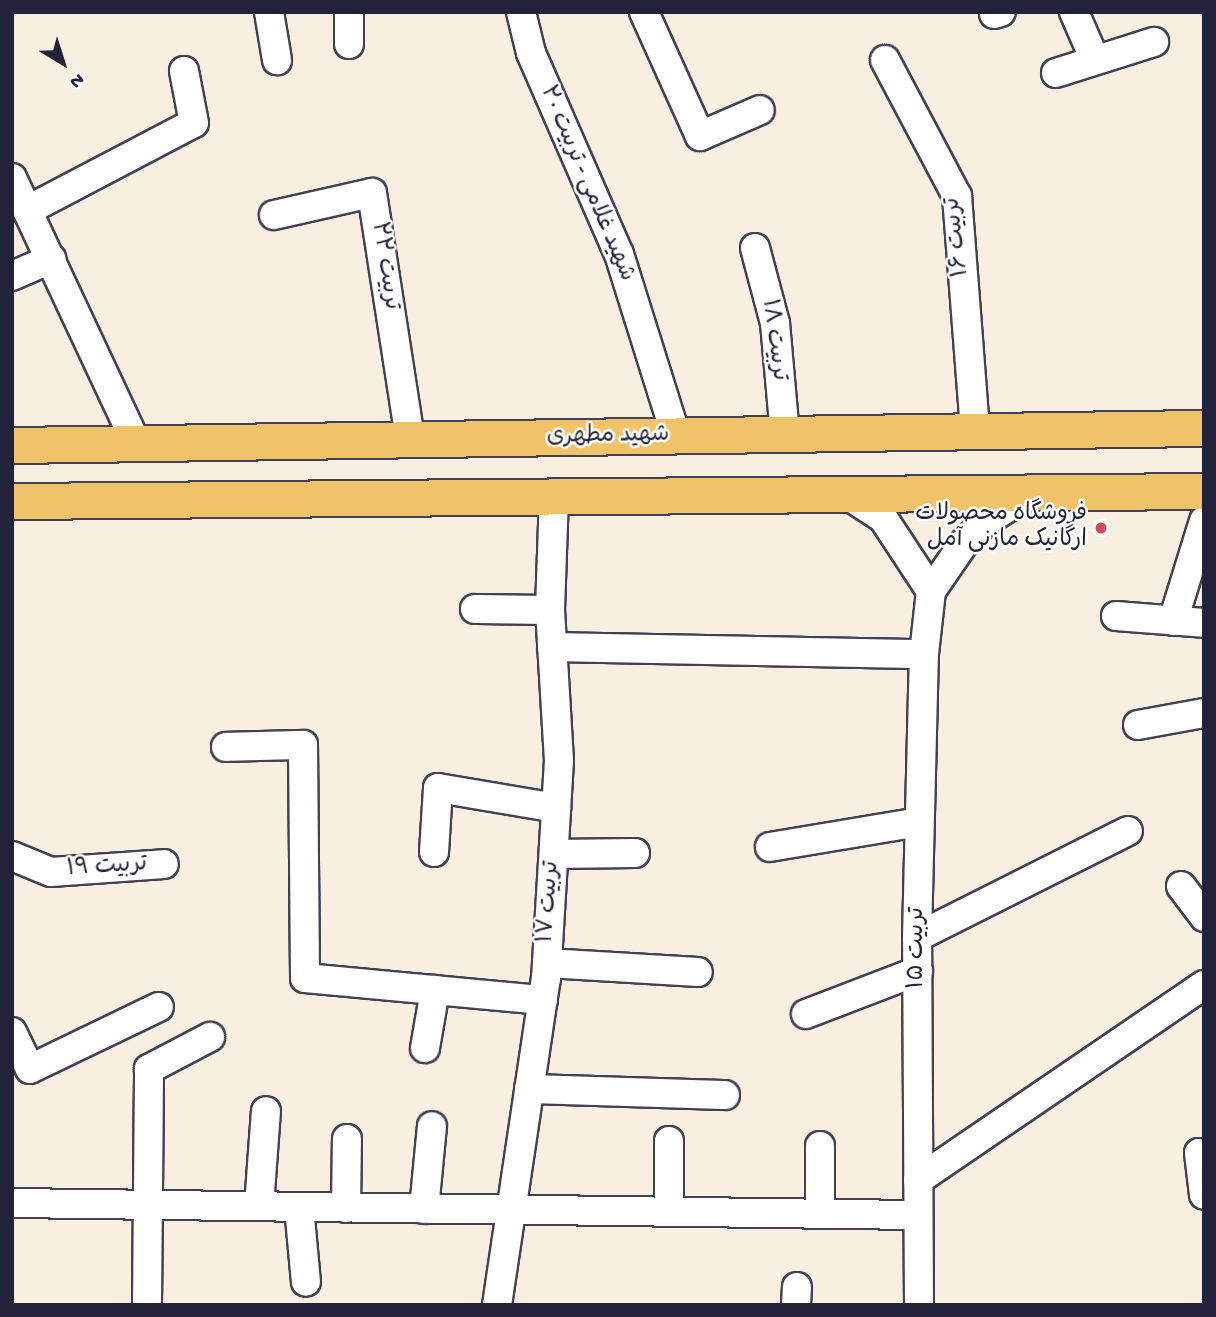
<!DOCTYPE html>
<html>
<head>
<meta charset="utf-8">
<style>
	body { margin:0 }
	#map { position:relative; width:1216px; height:1317px; overflow:hidden; background:#f8efe0; font-family:"Gochi Hand","Playpen Sans Arabic",sans-serif }
	div>[style] { position:absolute }
	.roads { filter:drop-shadow(2px 0 #424154) drop-shadow(-2px 0 #424154) drop-shadow(0 2px #424154) drop-shadow(0 -2px #424154) }
	.minor>* { height:28px; margin:-14px; padding:0 14px; transform-origin:14px; border-radius:14px; background:#fff }
	.major>* { height:35px; margin:-17.5px; padding:0 17.5px; transform-origin:17.5px; border-radius:17.5px; background:#f1c369 }
	.dots>* { width:19px; height:19px; translate:-50% -50%; box-sizing:border-box; border:4px solid #fff; border-radius:50% }
	span { translate:-50% -50%; white-space:nowrap; text-align:center; line-height:1.15; -webkit-text-stroke:5px #fff; paint-order:stroke }
	.street-label { font-size:23px; color:#22223b }
	.poi-label { font-size:23px; color:#22223b }
	.right { translate:-100% -50%; text-align:right }
	.frame { position:absolute; inset:0; border:14px solid #22223b; pointer-events:none }
	.north { position:absolute; left:28px; top:28px; width:70px; height:70px; -webkit-text-stroke:5px #fff; paint-order:stroke; rotate:142deg; font-size:19px; font-weight:700; line-height:28px; text-align:center; color:#22223b }
	.north::after { content:''; display:block; margin:auto; width:24px; height:32px; background:#22223b; clip-path:polygon(50% 0,100% 100%,50% 72%,0 100%) }
</style>
</head>
<body>
<div id="map">
	<div class="roads">
		<div class="minor">
			<i style="left:269px;top:12px;width:49px;rotate:80.5deg"></i>
			<i style="left:521px;top:12px;width:42px;rotate:76.3deg"></i>
			<i style="left:531px;top:53px;width:219px;rotate:66.4deg"></i>
			<i style="left:619px;top:254px;width:191px;rotate:72.6deg"></i>
			<i style="left:644px;top:12px;width:136px;rotate:65.7deg"></i>
			<i style="left:700px;top:136px;width:65px;rotate:-23.4deg"></i>
			<i style="left:1074px;top:12px;width:52px;rotate:66.4deg"></i>
			<i style="left:994px;top:14px;width:7px;rotate:-16deg"></i>
			<i style="left:349px;top:44px;width:32px;rotate:-90deg"></i>
			<i style="left:885px;top:60px;width:154px;rotate:62.1deg"></i>
			<i style="left:957px;top:196px;width:236px;rotate:85.6deg"></i>
			<i style="left:1056px;top:73px;width:103px;rotate:-17.6deg"></i>
			<i style="left:12px;top:178px;width:293px;rotate:64.9deg"></i>
			<i style="left:28px;top:210px;width:187px;rotate:-27.7deg"></i>
			<i style="left:194px;top:123px;width:53px;rotate:-100.9deg"></i>
			<i style="left:274px;top:215px;width:100px;rotate:-12.7deg"></i>
			<i style="left:372px;top:193px;width:249px;rotate:81.2deg"></i>
			<i style="left:755px;top:248px;width:78px;rotate:75.1deg"></i>
			<i style="left:775px;top:323px;width:111px;rotate:84.9deg"></i>
			<i style="left:12px;top:276px;width:43px;rotate:-23.6deg"></i>
			<i style="left:846px;top:494px;width:44px;rotate:33deg"></i>
			<i style="left:883px;top:518px;width:87px;rotate:56.7deg"></i>
			<i style="left:475px;top:609px;width:75px;rotate:0.8deg"></i>
			<i style="left:1116px;top:616px;width:88px;rotate:4.5deg"></i>
			<i style="left:1173px;top:621px;width:105px;rotate:-72.8deg"></i>
			<i style="left:552px;top:647px;width:372px;rotate:1.1deg"></i>
			<i style="left:1138px;top:725px;width:67px;rotate:-10.3deg"></i>
			<i style="left:226px;top:747px;width:77px;rotate:-1.5deg"></i>
			<i style="left:303px;top:745px;width:233px;rotate:89.5deg"></i>
			<i style="left:305px;top:978px;width:239px;rotate:5.3deg"></i>
			<i style="left:770px;top:847px;width:151px;rotate:-9.5deg"></i>
			<i style="left:434px;top:852px;width:64px;rotate:-86.4deg"></i>
			<i style="left:438px;top:788px;width:120px;rotate:9.6deg"></i>
			<i style="left:554px;top:854px;width:81px;rotate:-0.7deg"></i>
			<i style="left:12px;top:856px;width:42px;rotate:22.3deg"></i>
			<i style="left:51px;top:872px;width:113px;rotate:-4deg"></i>
			<i style="left:1181px;top:886px;width:39px;rotate:53deg"></i>
			<i style="left:917px;top:937px;width:236px;rotate:-26.7deg"></i>
			<i style="left:547px;top:963px;width:151px;rotate:3.4deg"></i>
			<i style="left:806px;top:1014px;width:120px;rotate:-21deg"></i>
			<i style="left:12px;top:1032px;width:41px;rotate:64.1deg"></i>
			<i style="left:30px;top:1069px;width:143px;rotate:-25.7deg"></i>
			<i style="left:425px;top:1048px;width:59px;rotate:-80.2deg"></i>
			<i style="left:529px;top:1089px;width:196px;rotate:1.8deg"></i>
			<i style="left:820px;top:1146px;width:68px;rotate:90deg"></i>
			<i style="left:1199px;top:1153px;width:42px;rotate:83.2deg"></i>
			<i style="left:918px;top:1180px;width:346px;rotate:-34.3deg"></i>
			<i style="left:12px;top:1203px;width:906px;rotate:0.76deg"></i>
			<i style="left:259px;top:1206px;width:95px;rotate:-85.8deg"></i>
			<i style="left:299px;top:1207px;width:75px;rotate:84.7deg"></i>
			<i style="left:346px;top:1208px;width:69px;rotate:-89.2deg"></i>
			<i style="left:424px;top:1209px;width:83px;rotate:-84.5deg"></i>
			<i style="left:669px;top:1210px;width:69px;rotate:-90deg"></i>
			<i style="left:147px;top:1305px;width:236px;rotate:-89.5deg"></i>
			<i style="left:149px;top:1069px;width:69px;rotate:-27.7deg"></i>
			<i style="left:497px;top:1305px;width:330px;rotate:-81.5deg"></i>
			<i style="left:546px;top:979px;width:218px;rotate:-86.6deg"></i>
			<i style="left:559px;top:761px;width:151px;rotate:-93.4deg"></i>
			<i style="left:550px;top:610px;width:113px;rotate:-88deg"></i>
			<i style="left:796px;top:1305px;width:18px;rotate:-87deg"></i>
			<i style="left:919px;top:1305px;width:368px;rotate:-90.3deg"></i>
			<i style="left:917px;top:937px;width:283px;rotate:-88.6deg"></i>
			<i style="left:924px;top:654px;width:63px;rotate:-83.7deg"></i>
			<i style="left:931px;top:591px;width:58px;rotate:-55.5deg"></i>
			<i style="left:964px;top:543px;width:30px;rotate:-45deg"></i>
			<i style="left:985px;top:522px;width:54px;rotate:-32.2deg"></i>
		</div>
		<div class="major">
			<i style="left:12px;top:445px;width:1192px;rotate:-0.82deg"></i>
			<i style="left:12px;top:501px;width:1192px;rotate:-0.48deg"></i>
		</div>
	</div>
	<div class="dots">
		<i style="left:1101px;top:528px;background:#d1495b"></i>
	</div>
	<div class="street-label">
		<span style="left:586px;top:184px;rotate:67deg">شهید غلامی - تربیت ۲۰</span>
		<span style="left:958px;top:237px;rotate:-97deg">تربیت ۱۶</span>
		<span style="left:384px;top:266px;rotate:81deg">تربیت ۲۲</span>
		<span style="left:773px;top:340px;rotate:82deg">تربیت ۱۸</span>
		<span style="left:608px;top:437px;rotate:-1deg">شهید مطهری</span>
		<span style="left:107px;top:868px;rotate:-4deg">تربیت ۱۹</span>
		<span style="left:550px;top:902px;rotate:-86deg">تربیت ۱۷</span>
		<span style="left:918px;top:948px;rotate:-90deg">تربیت ۱۵</span>
	</div>
	<div class="poi-label">
		<span class="right" style="left:1087px;top:528px">فروشگاه محصولات<br>ارگانیک مازنی آمل</span>
	</div>
	<div class="frame"></div>
	<div class="north">N</div>
</div>
</body>
</html>
